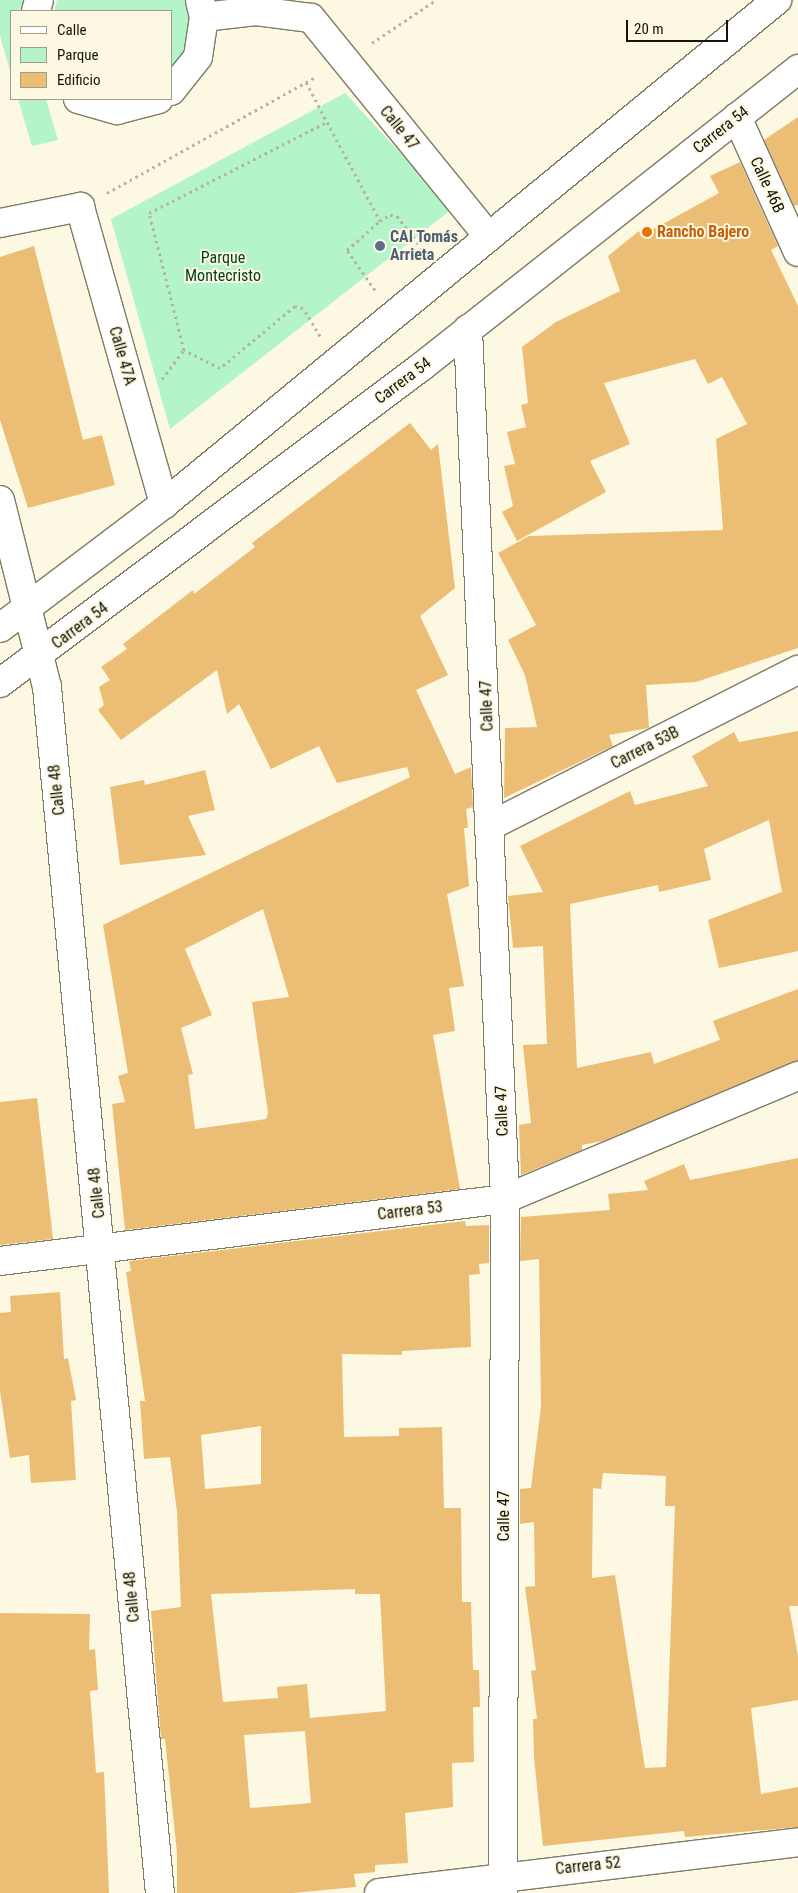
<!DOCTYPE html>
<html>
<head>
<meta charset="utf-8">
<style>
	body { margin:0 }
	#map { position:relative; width:798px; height:1893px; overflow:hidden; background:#fcf8e1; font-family:"Roboto Condensed",sans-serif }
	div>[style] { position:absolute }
	.green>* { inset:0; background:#b4f4c9 }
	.building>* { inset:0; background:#ecbe75 }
	.path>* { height:3px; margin-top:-1.5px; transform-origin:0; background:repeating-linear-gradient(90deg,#b5b29f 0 2.5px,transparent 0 6.5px) }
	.roads { filter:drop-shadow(1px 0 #7e7b66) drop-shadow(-1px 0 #7e7b66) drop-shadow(0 1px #7e7b66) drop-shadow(0 -1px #7e7b66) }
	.minor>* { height:28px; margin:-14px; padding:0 14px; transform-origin:14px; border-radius:14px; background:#fff }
	.major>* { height:28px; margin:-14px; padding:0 14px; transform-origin:14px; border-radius:14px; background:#fff }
	.dots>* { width:14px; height:14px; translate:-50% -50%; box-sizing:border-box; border:2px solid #fcf8e1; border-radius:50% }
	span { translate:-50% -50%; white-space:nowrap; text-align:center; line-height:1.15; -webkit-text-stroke:4px #fcf8e1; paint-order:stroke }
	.street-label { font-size:16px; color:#15140c }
	.food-label { font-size:16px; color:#c56008; font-weight:700 }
	.left { translate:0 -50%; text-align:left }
	.service-label { font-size:16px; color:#4e5e75; font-weight:700 }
	.park-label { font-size:16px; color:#004122 }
	.legend { position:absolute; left:10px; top:10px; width:162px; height:90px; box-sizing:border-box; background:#fcf8e1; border:1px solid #a09d8c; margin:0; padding:6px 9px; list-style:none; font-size:15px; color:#15140c }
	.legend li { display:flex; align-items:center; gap:10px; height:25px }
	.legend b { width:25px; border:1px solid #a09d8c }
	.scale { position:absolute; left:626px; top:20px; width:102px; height:22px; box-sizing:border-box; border:2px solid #15140c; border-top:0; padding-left:6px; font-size:15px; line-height:18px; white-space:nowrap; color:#15140c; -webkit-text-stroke:4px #fcf8e1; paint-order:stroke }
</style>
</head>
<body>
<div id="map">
	<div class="green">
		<i style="clip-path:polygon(0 0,23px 0,24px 11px,11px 11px,11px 74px,0 36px)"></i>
		<i style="clip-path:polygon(57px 0,188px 0,193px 10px,188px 55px,171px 77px,171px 11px,54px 11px)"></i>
		<i style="clip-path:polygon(345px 93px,452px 209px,170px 429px,111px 219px)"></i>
		<i style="clip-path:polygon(18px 99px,46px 99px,58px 140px,32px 146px)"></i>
	</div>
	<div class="building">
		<i style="clip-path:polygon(798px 117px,798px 205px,794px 206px,764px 140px)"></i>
		<i style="clip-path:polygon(740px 162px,778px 246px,771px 250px,798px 306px,798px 648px,696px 682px,646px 685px,649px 728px,609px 735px,613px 746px,504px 798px,505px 728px,537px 727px,525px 675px,508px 640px,536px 625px,498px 553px,529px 536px,723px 530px,716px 439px,747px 424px,722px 377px,708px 384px,695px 359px,604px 383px,630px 444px,590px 461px,606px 492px,517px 541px,502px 512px,513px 506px,504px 466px,515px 464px,507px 432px,526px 427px,521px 405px,528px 403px,522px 347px,556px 322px,620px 291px,608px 256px,639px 231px,641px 236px,719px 193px,710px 176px)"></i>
		<i style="clip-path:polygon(34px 246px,83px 440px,102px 435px,115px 485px,28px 508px,0 420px,0 257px)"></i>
		<i style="clip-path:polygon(evenodd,410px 423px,431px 450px,438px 444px,455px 588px,420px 616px,448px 675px,416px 690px,455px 774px,471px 767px,473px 807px,466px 809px,468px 828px,464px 828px,469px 886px,447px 894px,464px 986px,449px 988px,455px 1031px,433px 1035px,460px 1189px,125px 1230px,112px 1104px,125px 1102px,118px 1076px,128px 1073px,103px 925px,410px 777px,407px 767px,337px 783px,319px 746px,271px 769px,239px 704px,227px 714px,217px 670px,121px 740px,98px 710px,104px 705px,99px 687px,110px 680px,101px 667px,127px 649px,123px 644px,193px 590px,194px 594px,255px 547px,252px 543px,410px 423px,263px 909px,289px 997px,252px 1002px,268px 1113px,266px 1119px,195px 1129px,188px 1075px,193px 1074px,181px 1028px,212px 1015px,185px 949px,263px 909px)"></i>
		<i style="clip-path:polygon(798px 731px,798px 951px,719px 968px,708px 920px,782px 892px,769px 820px,704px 849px,711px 880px,659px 892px,658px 885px,570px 904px,577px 1068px,651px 1052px,654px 1064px,720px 1040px,713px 1021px,798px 989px,798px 1061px,603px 1141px,582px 1145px,582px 1150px,521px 1175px,519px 1125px,531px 1123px,523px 1045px,547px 1044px,543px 946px,513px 948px,508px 896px,543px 892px,520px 846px,630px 791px,635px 805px,708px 786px,692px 756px,734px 732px,739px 742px)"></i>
		<i style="clip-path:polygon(205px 770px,215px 810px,188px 816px,206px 855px,120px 865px,110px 787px,144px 780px,145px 785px)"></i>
		<i style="clip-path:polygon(37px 1098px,53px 1239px,0 1245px,0 1102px)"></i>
		<i style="clip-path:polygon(evenodd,798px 1158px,798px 1606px,789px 1606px,798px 1656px,798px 1700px,751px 1708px,761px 1794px,798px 1787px,798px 1827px,685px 1837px,684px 1831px,543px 1846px,534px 1757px,533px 1719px,537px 1719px,531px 1671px,536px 1670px,525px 1587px,535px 1586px,534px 1522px,520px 1524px,520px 1489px,531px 1488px,541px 1406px,539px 1259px,520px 1261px,521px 1217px,610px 1210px,608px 1194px,648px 1190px,644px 1181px,684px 1164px,690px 1180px,798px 1158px,603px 1473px,666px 1476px,665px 1506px,675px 1506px,666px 1767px,645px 1768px,615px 1575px,592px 1578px,593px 1488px,601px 1489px,603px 1473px)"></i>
		<i style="clip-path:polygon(evenodd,465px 1221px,466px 1226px,489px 1225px,489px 1263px,479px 1264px,480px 1274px,469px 1275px,471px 1347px,402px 1351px,402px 1355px,342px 1354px,344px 1437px,399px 1436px,399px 1428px,442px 1427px,444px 1508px,461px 1508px,462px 1602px,471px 1602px,473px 1670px,479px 1670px,480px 1707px,473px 1707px,474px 1762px,452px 1763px,453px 1807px,405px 1813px,408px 1863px,375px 1865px,375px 1872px,354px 1874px,356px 1887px,294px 1893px,177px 1893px,177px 1853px,165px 1739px,161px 1739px,151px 1611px,181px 1607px,177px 1512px,170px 1457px,144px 1459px,140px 1401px,145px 1401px,126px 1272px,131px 1271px,129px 1261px,465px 1221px,261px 1426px,261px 1484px,205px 1489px,201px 1435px,261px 1426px,465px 1221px,355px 1589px,355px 1594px,380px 1594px,386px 1711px,310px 1718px,307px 1684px,277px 1687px,278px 1698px,223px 1702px,211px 1594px,355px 1589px,465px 1221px,305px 1731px,311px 1803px,250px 1808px,244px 1735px,305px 1731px)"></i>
		<i style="clip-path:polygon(60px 1292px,64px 1359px,68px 1358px,76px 1400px,71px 1401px,76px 1480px,31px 1483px,29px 1455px,10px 1458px,0 1391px,0 1313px,11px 1312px,10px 1296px)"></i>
		<i style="clip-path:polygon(0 1613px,90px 1614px,89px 1650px,95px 1649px,98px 1690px,90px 1691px,96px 1773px,104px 1772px,109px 1893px,0 1893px)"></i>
	</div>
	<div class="path">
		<i style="left:372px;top:43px;width:77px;rotate:-33.9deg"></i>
		<i style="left:306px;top:82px;width:45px;rotate:62.3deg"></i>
		<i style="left:107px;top:193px;width:240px;rotate:-29.1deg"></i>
		<i style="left:375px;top:290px;width:49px;rotate:-125deg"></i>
		<i style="left:347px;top:250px;width:44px;rotate:-41.3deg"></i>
		<i style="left:320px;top:336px;width:33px;rotate:-121deg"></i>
		<i style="left:303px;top:308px;width:8px;rotate:-166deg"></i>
		<i style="left:295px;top:306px;width:97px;rotate:140.4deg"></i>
		<i style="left:220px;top:368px;width:40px;rotate:-153.4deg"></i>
		<i style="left:184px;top:350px;width:141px;rotate:-104.3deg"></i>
		<i style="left:149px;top:213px;width:200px;rotate:-27.1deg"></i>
		<i style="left:327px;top:122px;width:112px;rotate:61.8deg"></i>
		<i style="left:380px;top:221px;width:12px;rotate:-31deg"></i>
		<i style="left:390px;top:215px;width:7px;rotate:8deg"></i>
		<i style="left:397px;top:216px;width:44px;rotate:52.4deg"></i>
		<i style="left:162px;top:379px;width:36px;rotate:-53deg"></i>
	</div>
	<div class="roads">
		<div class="minor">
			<i style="left:36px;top:11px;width:11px;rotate:-75deg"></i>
			<i style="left:204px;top:17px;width:52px;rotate:-6.6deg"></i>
			<i style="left:256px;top:11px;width:55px;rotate:7.3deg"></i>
			<i style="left:311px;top:18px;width:282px;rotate:50.9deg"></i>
			<i style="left:171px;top:91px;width:43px;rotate:-51.5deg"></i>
			<i style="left:198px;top:57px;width:40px;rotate:-81.5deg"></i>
			<i style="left:204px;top:17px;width:16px;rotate:-104deg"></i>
			<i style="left:78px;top:99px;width:41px;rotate:15.8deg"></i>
			<i style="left:117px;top:110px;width:43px;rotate:-14.7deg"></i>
			<i style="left:737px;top:117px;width:148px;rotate:65.7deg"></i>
			<i style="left:0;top:223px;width:82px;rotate:-11.3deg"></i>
			<i style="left:80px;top:207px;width:309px;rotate:74.2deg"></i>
			<i style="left:468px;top:329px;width:871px;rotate:87.56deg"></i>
			<i style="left:505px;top:1199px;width:694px;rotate:90.17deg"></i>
			<i style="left:0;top:500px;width:193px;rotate:75.9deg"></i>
			<i style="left:47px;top:687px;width:1211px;rotate:84.65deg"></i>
			<i style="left:492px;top:825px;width:343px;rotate:-26.9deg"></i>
			<i style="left:0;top:1261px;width:509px;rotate:-7deg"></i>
			<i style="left:505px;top:1199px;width:318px;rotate:-22.8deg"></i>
			<i style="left:379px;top:1893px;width:422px;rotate:-6.9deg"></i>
		</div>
		<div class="major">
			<i style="left:0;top:628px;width:206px;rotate:-37.1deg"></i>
			<i style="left:164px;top:504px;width:794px;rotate:-39.43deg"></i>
			<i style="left:0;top:683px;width:526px;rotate:-36.89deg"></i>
			<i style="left:421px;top:367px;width:481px;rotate:-38.3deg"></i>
		</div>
	</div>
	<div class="dots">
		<i style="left:647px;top:232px;background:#e8710a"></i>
		<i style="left:380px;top:246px;background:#5c6f8a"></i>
	</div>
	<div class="street-label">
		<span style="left:399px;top:128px;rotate:51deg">Calle 47</span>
		<span style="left:721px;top:130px;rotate:-38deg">Carrera 54</span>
		<span style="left:767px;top:185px;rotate:65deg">Calle 46B</span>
		<span style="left:122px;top:356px;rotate:74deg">Calle 47A</span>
		<span style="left:403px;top:381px;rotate:-37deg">Carrera 54</span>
		<span style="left:80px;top:626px;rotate:-37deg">Carrera 54</span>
		<span style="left:487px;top:706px;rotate:-92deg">Calle 47</span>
		<span style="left:645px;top:748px;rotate:-27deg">Carrera 53B</span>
		<span style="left:57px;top:790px;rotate:-96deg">Calle 48</span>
		<span style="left:502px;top:1111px;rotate:-92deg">Calle 47</span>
		<span style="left:97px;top:1193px;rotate:-96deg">Calle 48</span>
		<span style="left:410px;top:1211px;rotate:-7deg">Carrera 53</span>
		<span style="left:504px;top:1516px;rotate:-90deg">Calle 47</span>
		<span style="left:132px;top:1597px;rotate:-95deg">Calle 48</span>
		<span style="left:588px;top:1866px;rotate:-6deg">Carrera 52</span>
	</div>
	<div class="food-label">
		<span class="left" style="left:657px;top:232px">Rancho Bajero</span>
	</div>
	<div class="service-label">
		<span class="left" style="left:390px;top:246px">CAI Tomás<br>Arrieta</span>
	</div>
	<div class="park-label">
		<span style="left:223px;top:267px">Parque<br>Montecristo</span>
	</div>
	<ul class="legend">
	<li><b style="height:6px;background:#fff"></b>Calle</li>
	<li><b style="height:14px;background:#b4f4c9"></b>Parque</li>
	<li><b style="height:14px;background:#ecbe75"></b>Edificio</li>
	</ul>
	<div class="scale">20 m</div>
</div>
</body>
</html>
